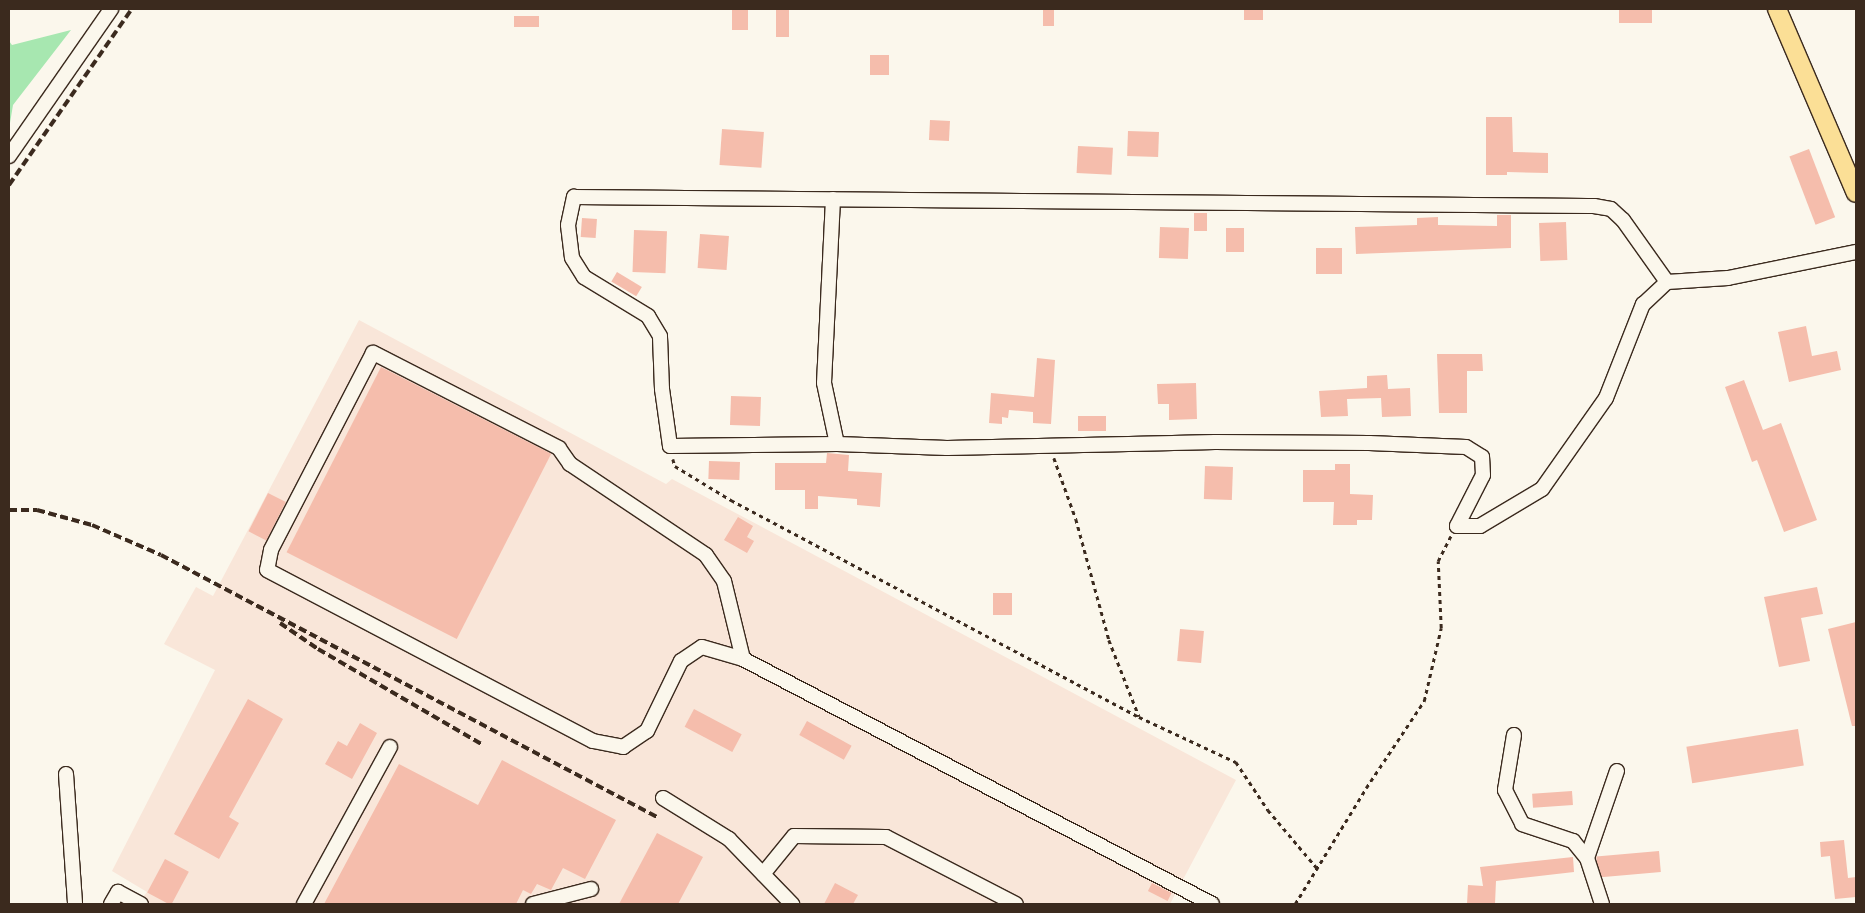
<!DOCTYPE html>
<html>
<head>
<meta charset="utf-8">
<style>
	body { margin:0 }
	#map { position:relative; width:1865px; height:913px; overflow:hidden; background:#fbf7ec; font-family:Caveat,sans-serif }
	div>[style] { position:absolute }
	.built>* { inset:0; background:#f9e6d9 }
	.green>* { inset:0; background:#a7e7b0 }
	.building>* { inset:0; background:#f5bdac; transform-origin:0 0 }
	.path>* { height:2.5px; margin-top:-1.25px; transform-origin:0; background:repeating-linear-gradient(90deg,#3b2a1e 0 4px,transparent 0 8px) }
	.roads { filter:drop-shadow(1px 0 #3b2a1e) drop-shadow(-1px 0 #3b2a1e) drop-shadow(0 1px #3b2a1e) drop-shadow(0 -1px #3b2a1e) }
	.minor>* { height:14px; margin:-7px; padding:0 7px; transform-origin:7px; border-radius:7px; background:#fbf7ec }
	.major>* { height:18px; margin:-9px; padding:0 9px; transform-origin:9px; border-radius:9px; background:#fbdf96 }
	.rail>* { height:4px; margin-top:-2px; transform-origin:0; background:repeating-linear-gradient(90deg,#3b2a1e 0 8px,transparent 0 12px) }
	span { translate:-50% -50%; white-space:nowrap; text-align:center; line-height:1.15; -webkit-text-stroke:4px #fbf7ec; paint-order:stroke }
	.frame { position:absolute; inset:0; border:10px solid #3b2a1e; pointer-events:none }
</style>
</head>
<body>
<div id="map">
	<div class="built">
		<i style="clip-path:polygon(359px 320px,666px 484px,672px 479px,1236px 780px,1170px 904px,137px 904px,147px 892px,112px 871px,215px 670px,164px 644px,196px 587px,213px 596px)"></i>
	</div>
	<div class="green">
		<i style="clip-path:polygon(71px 30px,13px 105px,9px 129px,9px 41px,12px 45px)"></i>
	</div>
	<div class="building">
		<i style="left:732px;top:9px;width:16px;height:21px"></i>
		<i style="left:776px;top:9px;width:13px;height:28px"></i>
		<i style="left:1054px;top:9px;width:17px;height:11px;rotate:90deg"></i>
		<i style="left:1244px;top:9px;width:19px;height:11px"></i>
		<i style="left:1619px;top:9px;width:33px;height:14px"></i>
		<i style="left:514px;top:16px;width:25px;height:11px"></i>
		<i style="left:870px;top:55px;width:19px;height:20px"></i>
		<i style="clip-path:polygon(1486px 117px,1512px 117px,1513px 152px,1548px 153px,1548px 173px,1507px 172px,1507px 175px,1486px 175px)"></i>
		<i style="left:930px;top:120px;width:20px;height:20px;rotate:3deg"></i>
		<i style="left:722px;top:129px;width:42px;height:36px;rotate:4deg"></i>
		<i style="left:1128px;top:131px;width:31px;height:25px;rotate:2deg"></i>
		<i style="left:1078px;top:146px;width:35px;height:27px;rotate:3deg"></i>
		<i style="left:1809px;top:149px;width:73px;height:21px;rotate:69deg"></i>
		<i style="left:1194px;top:213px;width:13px;height:18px"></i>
		<i style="clip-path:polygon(1497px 215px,1511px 215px,1511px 248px,1356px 254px,1355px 227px,1417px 225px,1417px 218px,1438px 217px,1438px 225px,1497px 226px)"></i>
		<i style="left:582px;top:218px;width:15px;height:19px;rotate:4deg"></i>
		<i style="left:1566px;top:222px;width:38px;height:27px;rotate:88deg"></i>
		<i style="left:1160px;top:227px;width:29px;height:31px;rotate:2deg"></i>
		<i style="left:1244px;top:228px;width:24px;height:18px;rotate:90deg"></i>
		<i style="left:634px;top:230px;width:33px;height:42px;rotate:2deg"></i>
		<i style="left:700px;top:234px;width:29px;height:34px;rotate:4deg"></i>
		<i style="left:1316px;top:248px;width:26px;height:26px"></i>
		<i style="left:617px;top:272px;width:29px;height:11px;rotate:31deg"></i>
		<i style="clip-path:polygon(1806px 326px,1812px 356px,1837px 351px,1841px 370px,1789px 382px,1778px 332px)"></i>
		<i style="clip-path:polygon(1437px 354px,1482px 354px,1483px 371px,1467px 371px,1467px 413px,1439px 413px)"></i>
		<i style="clip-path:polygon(1037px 358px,1055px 360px,1051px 424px,1033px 423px,1033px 412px,1009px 410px,1008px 418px,1002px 417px,1002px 424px,989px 423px,991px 393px,1034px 397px)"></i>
		<i style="left:381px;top:367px;width:191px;height:208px;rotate:27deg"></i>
		<i style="clip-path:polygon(1387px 375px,1388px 389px,1410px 388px,1411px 416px,1382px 417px,1381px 398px,1347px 399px,1348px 416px,1321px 417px,1319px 391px,1367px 388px,1367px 376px)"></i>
		<i style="clip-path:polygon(1744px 380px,1763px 430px,1781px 423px,1817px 520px,1784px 532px,1757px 460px,1752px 462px,1725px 387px)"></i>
		<i style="clip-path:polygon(1196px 383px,1197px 419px,1169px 420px,1169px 404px,1158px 404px,1157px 384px)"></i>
		<i style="left:731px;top:396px;width:30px;height:29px;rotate:2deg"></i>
		<i style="left:1078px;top:416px;width:28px;height:15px"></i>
		<i style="clip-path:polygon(827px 453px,849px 455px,848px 471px,882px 473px,880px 507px,857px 505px,857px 499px,818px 496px,818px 509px,805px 509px,805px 490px,775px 490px,775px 463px,826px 463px)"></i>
		<i style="left:709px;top:461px;width:31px;height:18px;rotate:2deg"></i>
		<i style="clip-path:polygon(1335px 464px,1350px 464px,1350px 494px,1373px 495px,1372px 520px,1357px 520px,1357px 525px,1333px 525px,1334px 502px,1303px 502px,1303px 470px,1335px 470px)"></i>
		<i style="left:1205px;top:466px;width:28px;height:33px;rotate:2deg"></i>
		<i style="left:268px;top:493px;width:20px;height:43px;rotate:27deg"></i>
		<i style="clip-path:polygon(738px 517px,753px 526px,747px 537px,754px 541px,747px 553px,724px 540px)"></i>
		<i style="clip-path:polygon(1817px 587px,1823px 614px,1801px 618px,1810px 661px,1779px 667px,1764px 597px)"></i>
		<i style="left:993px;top:593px;width:19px;height:22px"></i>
		<i style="clip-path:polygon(1856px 622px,1856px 726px,1852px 726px,1828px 629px)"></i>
		<i style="left:1180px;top:629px;width:24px;height:32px;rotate:5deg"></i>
		<i style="clip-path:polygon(248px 699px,283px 719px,229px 817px,239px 823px,219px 859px,174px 834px)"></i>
		<i style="left:694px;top:709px;width:54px;height:20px;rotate:28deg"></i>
		<i style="left:807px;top:721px;width:51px;height:16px;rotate:29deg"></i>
		<i style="clip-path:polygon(360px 723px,377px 733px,352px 779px,325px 764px,338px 741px,347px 746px)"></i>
		<i style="left:1798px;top:729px;width:37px;height:113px;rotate:81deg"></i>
		<i style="clip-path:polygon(502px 760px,616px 820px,585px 879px,563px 868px,551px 890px,537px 884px,531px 894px,523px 890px,516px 904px,324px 904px,399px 764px,478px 805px)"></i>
		<i style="left:1572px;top:791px;width:14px;height:40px;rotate:86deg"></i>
		<i style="clip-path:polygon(657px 833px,703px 857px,678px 904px,619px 904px)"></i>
		<i style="clip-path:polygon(1844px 840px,1848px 878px,1856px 877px,1856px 897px,1835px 899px,1830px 856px,1821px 857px,1820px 842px)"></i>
		<i style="left:1659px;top:851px;width:21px;height:63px;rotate:85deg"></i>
		<i style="clip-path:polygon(1573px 857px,1574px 872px,1496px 881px,1495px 904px,1467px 904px,1468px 885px,1483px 886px,1480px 867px)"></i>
		<i style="left:165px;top:859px;width:27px;height:38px;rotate:28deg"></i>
		<i style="clip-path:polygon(835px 883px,858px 895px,853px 904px,824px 904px)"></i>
		<i style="left:1152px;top:883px;width:22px;height:9px;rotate:27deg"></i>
	</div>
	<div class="path">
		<i style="left:1054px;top:458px;width:65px;rotate:70.2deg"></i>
		<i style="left:1076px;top:519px;width:125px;rotate:74.7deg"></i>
		<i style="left:1109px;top:640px;width:82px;rotate:68.5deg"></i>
		<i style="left:673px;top:459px;width:7px;rotate:74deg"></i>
		<i style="left:675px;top:466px;width:66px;rotate:31.3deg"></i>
		<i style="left:731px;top:500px;width:462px;rotate:28deg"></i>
		<i style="left:1139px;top:717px;width:107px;rotate:24.9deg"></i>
		<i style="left:1236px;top:762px;width:58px;rotate:56.3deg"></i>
		<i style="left:1268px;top:810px;width:76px;rotate:49.8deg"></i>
		<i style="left:1295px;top:904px;width:136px;rotate:-58.5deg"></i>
		<i style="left:1366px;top:788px;width:105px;rotate:-56.3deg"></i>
		<i style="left:1424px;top:701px;width:75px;rotate:-76.9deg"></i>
		<i style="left:1441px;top:628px;width:67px;rotate:-92.6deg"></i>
		<i style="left:1438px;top:561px;width:28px;rotate:-63deg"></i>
	</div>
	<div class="roads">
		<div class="minor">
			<i style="left:9px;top:156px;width:179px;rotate:-55.2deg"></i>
			<i style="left:833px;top:199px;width:184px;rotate:92.8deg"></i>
			<i style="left:824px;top:383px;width:62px;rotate:78deg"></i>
			<i style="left:1667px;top:282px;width:33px;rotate:137deg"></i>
			<i style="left:1643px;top:304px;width:101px;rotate:111.5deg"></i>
			<i style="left:1606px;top:398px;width:111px;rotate:125.1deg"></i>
			<i style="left:1542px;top:489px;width:72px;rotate:149.2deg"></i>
			<i style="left:1480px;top:526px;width:23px;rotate:180deg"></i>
			<i style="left:1457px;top:526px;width:57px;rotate:-63deg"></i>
			<i style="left:1483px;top:475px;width:18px;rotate:-93deg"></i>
			<i style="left:1482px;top:457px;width:19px;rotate:-148deg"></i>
			<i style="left:1466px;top:447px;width:97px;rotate:-177.6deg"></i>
			<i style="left:1369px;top:443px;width:154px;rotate:-179.6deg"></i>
			<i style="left:1215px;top:442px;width:268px;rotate:178.7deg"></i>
			<i style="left:947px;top:448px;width:110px;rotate:-177.9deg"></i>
			<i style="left:837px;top:444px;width:167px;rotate:179.3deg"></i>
			<i style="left:670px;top:446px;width:58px;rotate:-98deg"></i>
			<i style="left:662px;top:389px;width:53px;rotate:-92.2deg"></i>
			<i style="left:660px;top:336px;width:23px;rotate:-121deg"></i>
			<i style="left:648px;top:316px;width:75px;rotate:-148.6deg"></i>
			<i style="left:584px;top:277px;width:22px;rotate:-122deg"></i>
			<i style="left:572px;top:258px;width:33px;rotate:-97deg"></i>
			<i style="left:568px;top:225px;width:29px;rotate:-78deg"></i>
			<i style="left:574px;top:197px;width:1020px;rotate:0.51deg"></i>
			<i style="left:1594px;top:206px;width:17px;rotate:10deg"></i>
			<i style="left:1611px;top:209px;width:16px;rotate:43deg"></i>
			<i style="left:1623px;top:220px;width:76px;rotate:54.6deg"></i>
			<i style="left:1667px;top:282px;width:61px;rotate:-3.8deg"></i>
			<i style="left:1728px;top:278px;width:131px;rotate:-11.5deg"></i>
			<i style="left:743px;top:659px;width:80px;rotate:-103.7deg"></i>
			<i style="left:724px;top:581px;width:32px;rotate:-125deg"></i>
			<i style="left:706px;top:555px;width:164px;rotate:-146.2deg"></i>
			<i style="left:570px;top:464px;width:19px;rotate:-125deg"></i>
			<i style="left:559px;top:448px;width:209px;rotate:-152.9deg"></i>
			<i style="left:373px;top:353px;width:222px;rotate:117.4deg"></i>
			<i style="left:271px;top:550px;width:20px;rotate:101deg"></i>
			<i style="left:267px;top:570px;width:368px;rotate:27.7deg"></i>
			<i style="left:593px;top:741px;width:31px;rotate:11deg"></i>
			<i style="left:623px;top:747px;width:29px;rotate:-34deg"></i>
			<i style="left:647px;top:731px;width:78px;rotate:-64.1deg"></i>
			<i style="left:681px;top:661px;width:25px;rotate:-34deg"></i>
			<i style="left:702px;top:647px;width:43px;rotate:16.3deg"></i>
			<i style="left:743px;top:659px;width:529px;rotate:27.58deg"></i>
			<i style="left:1514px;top:735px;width:56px;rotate:99.3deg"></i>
			<i style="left:1505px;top:790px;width:38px;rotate:63deg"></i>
			<i style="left:1522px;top:824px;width:54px;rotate:18.4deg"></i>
			<i style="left:1573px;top:841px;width:22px;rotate:51deg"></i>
			<i style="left:66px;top:774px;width:130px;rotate:86deg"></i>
			<i style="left:663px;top:798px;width:78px;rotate:31.8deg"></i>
			<i style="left:729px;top:839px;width:91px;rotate:45.9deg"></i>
			<i style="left:763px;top:874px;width:49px;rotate:-50.8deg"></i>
			<i style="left:794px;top:836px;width:92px;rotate:0.6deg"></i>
			<i style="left:886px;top:837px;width:146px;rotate:27.3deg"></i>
			<i style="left:111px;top:904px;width:14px;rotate:-60deg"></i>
			<i style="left:118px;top:892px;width:26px;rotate:28deg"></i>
			<i style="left:304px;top:904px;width:179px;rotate:-61.3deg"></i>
			<i style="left:533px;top:904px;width:60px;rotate:-14.5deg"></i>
			<i style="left:1602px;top:904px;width:48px;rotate:-108.1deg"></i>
			<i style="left:1587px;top:858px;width:92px;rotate:-71deg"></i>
		</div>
		<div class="major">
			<i style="left:1777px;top:9px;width:200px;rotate:66.8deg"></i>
		</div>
	</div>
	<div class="rail">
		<i style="left:9px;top:185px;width:215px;rotate:-55.1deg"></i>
		<i style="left:9px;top:510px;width:28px"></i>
		<i style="left:37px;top:510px;width:57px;rotate:15.3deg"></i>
		<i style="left:92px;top:525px;width:75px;rotate:23.5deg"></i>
		<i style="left:161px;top:555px;width:561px;rotate:27.84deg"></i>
		<i style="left:280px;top:623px;width:46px;rotate:34.4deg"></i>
		<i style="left:318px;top:649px;width:189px;rotate:30.2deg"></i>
	</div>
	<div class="frame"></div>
</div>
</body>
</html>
